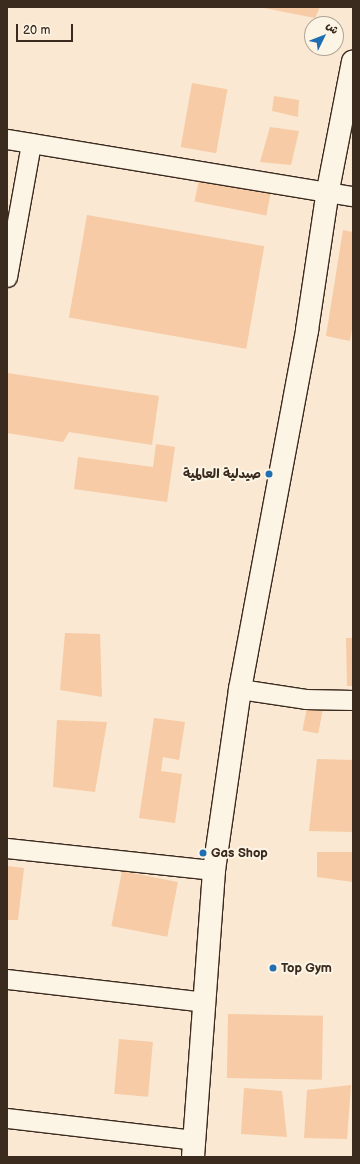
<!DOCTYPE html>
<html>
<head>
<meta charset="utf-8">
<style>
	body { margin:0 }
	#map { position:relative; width:360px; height:1164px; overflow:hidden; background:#fae8d2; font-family:"Balsamiq Sans","Playpen Sans Arabic",sans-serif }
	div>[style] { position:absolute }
	.building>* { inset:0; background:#f6cba5; transform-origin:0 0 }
	.roads { filter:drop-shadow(1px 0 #3b2a1e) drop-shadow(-1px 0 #3b2a1e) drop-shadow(0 1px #3b2a1e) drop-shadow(0 -1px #3b2a1e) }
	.street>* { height:19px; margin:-9.5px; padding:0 9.5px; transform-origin:9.5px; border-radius:9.5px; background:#fcf5e5 }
	.secondary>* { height:22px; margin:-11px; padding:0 11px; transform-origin:11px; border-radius:11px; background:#fcf5e5 }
	.dots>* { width:11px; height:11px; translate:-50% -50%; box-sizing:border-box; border:2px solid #fcf5e5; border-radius:50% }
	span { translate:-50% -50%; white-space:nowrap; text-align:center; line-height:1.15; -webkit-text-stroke:4px #fcf5e5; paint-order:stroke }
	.poi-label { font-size:13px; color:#3b2a1e; font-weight:700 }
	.right { translate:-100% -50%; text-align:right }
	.left { translate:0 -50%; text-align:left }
	.frame { position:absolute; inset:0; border:8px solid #3b2a1e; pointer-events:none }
	.north { position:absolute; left:304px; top:16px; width:40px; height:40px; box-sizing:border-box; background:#fcf5e5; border:1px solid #afa495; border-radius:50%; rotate:47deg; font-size:11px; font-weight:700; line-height:16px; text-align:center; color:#3b2a1e }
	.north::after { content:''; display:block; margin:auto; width:14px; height:18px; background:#1f6fb2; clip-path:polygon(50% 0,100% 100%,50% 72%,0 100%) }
	.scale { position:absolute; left:16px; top:24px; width:57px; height:18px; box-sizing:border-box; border:2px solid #3b2a1e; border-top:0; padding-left:5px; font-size:12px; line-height:14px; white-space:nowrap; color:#3b2a1e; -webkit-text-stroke:3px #fcf5e5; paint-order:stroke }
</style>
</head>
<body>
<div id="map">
	<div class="building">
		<i style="clip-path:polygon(259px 7px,320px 7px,315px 18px)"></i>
		<i style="left:192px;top:83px;width:36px;height:65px;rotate:10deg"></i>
		<i style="clip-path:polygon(274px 96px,299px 100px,298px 117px,272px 111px)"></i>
		<i style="clip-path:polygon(270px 127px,299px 131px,291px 165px,260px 162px)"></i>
		<i style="left:199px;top:179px;width:73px;height:23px;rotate:11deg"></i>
		<i style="left:87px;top:215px;width:180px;height:104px;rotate:10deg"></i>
		<i style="clip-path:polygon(343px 230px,353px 232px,353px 324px,350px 341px,326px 336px)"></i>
		<i style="clip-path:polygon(7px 373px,159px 396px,152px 445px,69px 432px,63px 442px,7px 433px)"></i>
		<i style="clip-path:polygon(156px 444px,175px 447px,167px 502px,74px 489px,78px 457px,153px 467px)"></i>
		<i style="clip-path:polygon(65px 633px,100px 634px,102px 697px,60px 690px)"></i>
		<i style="clip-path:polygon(346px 638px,353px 638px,353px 686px,347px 686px)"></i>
		<i style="left:308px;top:702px;width:16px;height:29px;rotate:11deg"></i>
		<i style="clip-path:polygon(154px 718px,185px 722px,179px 760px,163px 757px,161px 771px,182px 774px,175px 823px,139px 818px)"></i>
		<i style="clip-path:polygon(57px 720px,107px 722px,95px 792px,53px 787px)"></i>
		<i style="clip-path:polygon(317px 759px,353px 760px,353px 832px,309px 831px)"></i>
		<i style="clip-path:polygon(317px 852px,353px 852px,353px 882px,317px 877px)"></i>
		<i style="clip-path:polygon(7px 866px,24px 868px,18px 920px,7px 920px)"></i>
		<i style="left:122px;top:871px;width:57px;height:56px;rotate:11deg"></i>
		<i style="left:228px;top:1014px;width:95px;height:64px;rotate:1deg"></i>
		<i style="left:119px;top:1039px;width:34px;height:55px;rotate:5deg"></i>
		<i style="clip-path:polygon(351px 1085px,347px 1139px,304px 1138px,307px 1090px)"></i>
		<i style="clip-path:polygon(244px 1088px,282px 1091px,287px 1137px,241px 1134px)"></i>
	</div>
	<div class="roads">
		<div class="street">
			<i style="left:7px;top:139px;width:351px;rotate:9.4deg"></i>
			<i style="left:7px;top:277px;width:136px;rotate:-79.8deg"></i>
			<i style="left:240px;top:689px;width:66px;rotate:8.7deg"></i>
			<i style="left:305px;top:699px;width:48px;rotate:1.2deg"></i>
			<i style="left:7px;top:848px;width:208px;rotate:6.1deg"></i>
			<i style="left:7px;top:979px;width:199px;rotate:6.6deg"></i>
			<i style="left:7px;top:1118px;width:187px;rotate:6.7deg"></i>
		</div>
		<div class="secondary">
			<i style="left:193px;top:1157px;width:288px;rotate:-85.8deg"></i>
			<i style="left:214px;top:870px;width:183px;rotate:-81.8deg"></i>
			<i style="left:240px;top:689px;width:365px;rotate:-79.4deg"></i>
			<i style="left:307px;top:330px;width:142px;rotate:-81.5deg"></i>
			<i style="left:328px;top:190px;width:131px;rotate:-79deg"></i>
		</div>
	</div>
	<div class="dots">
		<i style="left:269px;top:474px;background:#1f6fb2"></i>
		<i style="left:203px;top:853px;background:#1f6fb2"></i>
		<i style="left:273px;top:968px;background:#1f6fb2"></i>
	</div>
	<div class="poi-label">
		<span class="right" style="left:261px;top:474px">صيدلية العالمية</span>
		<span class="left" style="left:211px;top:853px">Gas Shop</span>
		<span class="left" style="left:281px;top:968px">Top Gym</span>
	</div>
	<div class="frame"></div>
	<div class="north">ش</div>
	<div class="scale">20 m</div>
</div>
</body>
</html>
